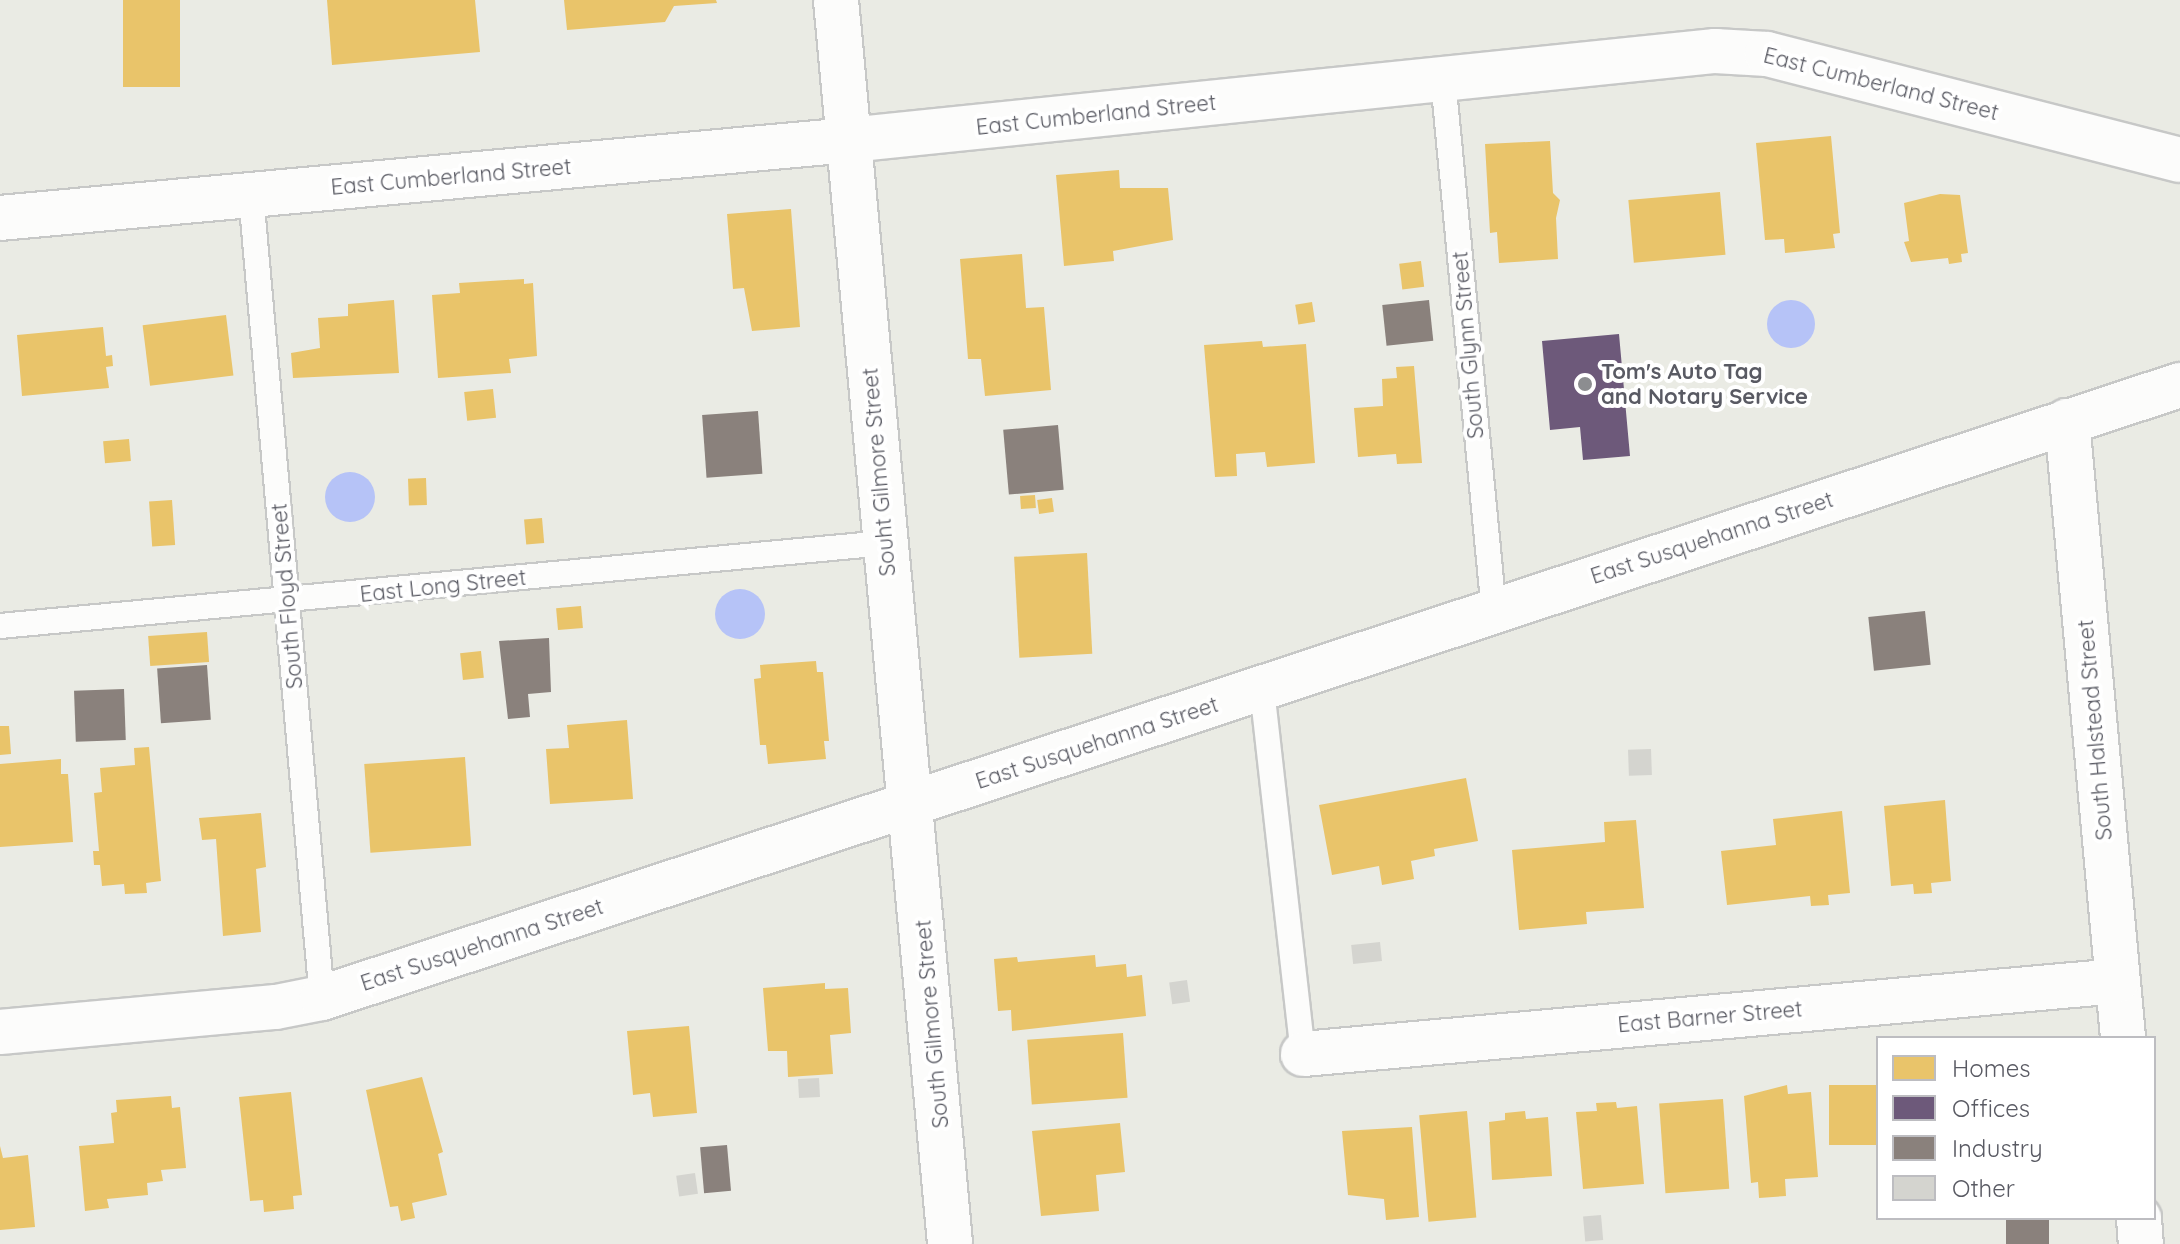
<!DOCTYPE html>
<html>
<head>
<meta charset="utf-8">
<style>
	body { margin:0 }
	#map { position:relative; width:2180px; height:1244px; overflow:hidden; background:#eaebe4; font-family:Quicksand,sans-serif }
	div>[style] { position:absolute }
	.water>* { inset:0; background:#b6c3f7 }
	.round { border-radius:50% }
	.homes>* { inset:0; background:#e9c46a; transform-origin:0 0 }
	.offices>* { inset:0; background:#6d597a }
	.industry>* { inset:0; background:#8a817c; transform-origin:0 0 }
	.building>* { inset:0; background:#d4d4cf; transform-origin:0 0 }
	.roads { filter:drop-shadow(2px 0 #c7c8c7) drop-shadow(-2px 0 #c7c8c7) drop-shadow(0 2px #c7c8c7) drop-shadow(0 -2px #c7c8c7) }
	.service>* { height:24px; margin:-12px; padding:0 12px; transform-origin:12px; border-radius:12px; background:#fcfcfb }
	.minor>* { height:44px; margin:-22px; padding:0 22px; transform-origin:22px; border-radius:22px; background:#fcfcfb }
	.secondary>* { height:44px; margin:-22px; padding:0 22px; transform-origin:22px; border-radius:22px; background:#fcfcfb }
	.dots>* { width:22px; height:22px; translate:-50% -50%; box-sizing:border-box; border:4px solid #fff; border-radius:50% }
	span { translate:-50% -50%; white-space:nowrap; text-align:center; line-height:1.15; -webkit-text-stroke:8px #fff; paint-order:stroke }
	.street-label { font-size:22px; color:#595a63 }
	.poi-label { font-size:22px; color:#595a63; font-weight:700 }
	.left { translate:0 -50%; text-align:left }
	.legend { position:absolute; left:1876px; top:1036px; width:280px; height:184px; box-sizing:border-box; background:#fff; border:2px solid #bdbdc1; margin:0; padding:10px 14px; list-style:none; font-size:24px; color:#595a63 }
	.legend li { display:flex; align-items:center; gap:16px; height:40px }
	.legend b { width:40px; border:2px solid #bdbdc1 }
</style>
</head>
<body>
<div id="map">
	<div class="water">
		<i class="round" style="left:1767px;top:300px;width:48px;height:48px"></i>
		<i class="round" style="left:325px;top:472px;width:50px;height:50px"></i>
		<i class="round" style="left:715px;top:589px;width:50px;height:50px"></i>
	</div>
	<div class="homes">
		<i style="left:123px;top:0;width:57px;height:87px"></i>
		<i style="clip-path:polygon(327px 0,475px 0,480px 52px,332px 65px)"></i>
		<i style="clip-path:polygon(564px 0,716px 0,717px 3px,674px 6px,665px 22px,567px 30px)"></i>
		<i style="clip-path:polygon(1831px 136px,1840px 233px,1833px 234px,1835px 248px,1785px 253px,1784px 239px,1765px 240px,1756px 143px)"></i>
		<i style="clip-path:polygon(1550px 141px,1553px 193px,1560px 200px,1556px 218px,1558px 259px,1499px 263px,1497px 232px,1490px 233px,1485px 144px)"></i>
		<i style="clip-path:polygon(1119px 170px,1120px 188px,1168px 188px,1173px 240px,1113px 251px,1114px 261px,1064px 266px,1056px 175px)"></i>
		<i style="left:1720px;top:192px;width:63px;height:92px;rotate:85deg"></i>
		<i style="clip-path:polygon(1940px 194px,1960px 195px,1968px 253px,1961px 254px,1962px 262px,1949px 264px,1948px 258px,1911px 262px,1904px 242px,1909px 241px,1904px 203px)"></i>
		<i style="clip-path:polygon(791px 209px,800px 327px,752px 331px,744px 288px,733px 289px,727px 214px)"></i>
		<i style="clip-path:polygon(1022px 254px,1026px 308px,1044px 307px,1051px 390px,985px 396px,981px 359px,968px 359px,960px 259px)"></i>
		<i style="left:1421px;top:261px;width:26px;height:22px;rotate:83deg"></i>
		<i style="clip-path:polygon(524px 279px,524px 284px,533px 283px,537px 356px,509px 359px,511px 373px,438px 378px,432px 295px,460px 293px,459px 283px)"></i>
		<i style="clip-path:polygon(394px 300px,399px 373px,293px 378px,291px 353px,320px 348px,318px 318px,348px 316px,348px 304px)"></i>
		<i style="left:1312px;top:302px;width:20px;height:17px;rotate:81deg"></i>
		<i style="left:226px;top:315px;width:61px;height:84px;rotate:83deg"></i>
		<i style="clip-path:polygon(103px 327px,106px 356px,112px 355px,113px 366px,106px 367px,109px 388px,22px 396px,17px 335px)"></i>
		<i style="clip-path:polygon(1262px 341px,1263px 347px,1306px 344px,1315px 463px,1267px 467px,1265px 452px,1236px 454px,1237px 476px,1215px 477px,1204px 345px)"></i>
		<i style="clip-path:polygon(1414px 366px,1422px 463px,1397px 464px,1396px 454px,1358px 457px,1354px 408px,1383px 406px,1382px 379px,1397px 378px,1396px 367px)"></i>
		<i style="left:493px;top:389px;width:29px;height:29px;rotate:84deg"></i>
		<i style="left:129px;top:439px;width:22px;height:26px;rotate:85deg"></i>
		<i style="left:426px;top:478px;width:27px;height:18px;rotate:88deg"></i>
		<i style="left:1035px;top:495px;width:13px;height:15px;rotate:86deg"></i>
		<i style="left:1052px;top:498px;width:14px;height:15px;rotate:82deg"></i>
		<i style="left:172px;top:500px;width:45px;height:23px;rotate:86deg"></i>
		<i style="left:542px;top:518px;width:25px;height:18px;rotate:85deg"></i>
		<i style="left:1087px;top:553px;width:101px;height:73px;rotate:87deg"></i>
		<i style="left:581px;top:606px;width:22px;height:25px;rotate:85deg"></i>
		<i style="left:207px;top:632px;width:30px;height:59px;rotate:86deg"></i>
		<i style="left:481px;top:651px;width:27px;height:21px;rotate:84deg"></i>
		<i style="clip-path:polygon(816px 661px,817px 672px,823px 672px,829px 741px,824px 741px,826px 759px,768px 764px,766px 745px,760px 745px,754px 679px,761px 678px,760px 665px)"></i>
		<i style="clip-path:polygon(627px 720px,633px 799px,550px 804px,546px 749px,569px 748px,567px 725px)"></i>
		<i style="clip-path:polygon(0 726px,9px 726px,11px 754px,0 755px)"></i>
		<i style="clip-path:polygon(149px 747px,161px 881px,146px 883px,147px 893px,125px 894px,124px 884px,102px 886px,100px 865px,94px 865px,93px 851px,99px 851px,94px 793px,102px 792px,100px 768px,135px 765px,134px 748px)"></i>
		<i style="left:465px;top:757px;width:89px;height:101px;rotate:86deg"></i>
		<i style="clip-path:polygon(61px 759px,61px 774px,68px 774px,73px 842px,0 847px,0 764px)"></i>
		<i style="clip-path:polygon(1466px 778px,1478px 841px,1434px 849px,1435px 856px,1411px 861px,1414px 879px,1382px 885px,1379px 866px,1332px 875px,1319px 805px)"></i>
		<i style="clip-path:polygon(1945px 800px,1951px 881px,1931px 883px,1932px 893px,1914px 894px,1913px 884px,1891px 886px,1884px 806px)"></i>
		<i style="clip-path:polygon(1842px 811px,1850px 893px,1828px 895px,1829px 905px,1811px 906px,1810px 896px,1727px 905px,1721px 851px,1776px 845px,1773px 819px)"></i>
		<i style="clip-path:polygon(261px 813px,266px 867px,256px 869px,261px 932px,223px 936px,216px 839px,202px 840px,199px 818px)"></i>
		<i style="clip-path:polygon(1636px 820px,1644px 908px,1586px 912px,1587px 924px,1519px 930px,1512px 850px,1605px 842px,1604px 822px)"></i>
		<i style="clip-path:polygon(1095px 955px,1096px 967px,1126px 964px,1127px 977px,1142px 975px,1146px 1016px,1012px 1031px,1011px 1010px,998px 1011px,994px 959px,1017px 957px,1018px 962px)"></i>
		<i style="clip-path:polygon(825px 983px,825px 989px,848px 988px,851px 1033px,830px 1035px,833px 1074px,788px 1077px,787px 1051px,768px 1051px,763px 988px)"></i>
		<i style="clip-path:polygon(689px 1026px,697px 1113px,653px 1117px,650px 1093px,633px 1095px,627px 1031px)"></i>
		<i style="left:1123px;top:1033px;width:65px;height:96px;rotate:86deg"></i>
		<i style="clip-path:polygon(422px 1077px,443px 1152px,438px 1154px,447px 1195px,412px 1203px,415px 1218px,401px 1221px,398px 1206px,390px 1207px,366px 1090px)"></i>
		<i style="clip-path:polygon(1787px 1085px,1788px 1094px,1811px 1092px,1818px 1177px,1785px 1179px,1786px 1196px,1759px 1198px,1758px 1182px,1751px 1183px,1744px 1096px)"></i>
		<i style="left:1878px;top:1085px;width:60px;height:49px;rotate:90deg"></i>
		<i style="clip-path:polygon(291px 1092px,302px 1195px,293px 1196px,294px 1209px,264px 1212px,263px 1200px,250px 1201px,239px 1097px)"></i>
		<i style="clip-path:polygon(171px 1096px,172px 1108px,180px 1107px,186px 1168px,161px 1170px,163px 1181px,147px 1183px,148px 1195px,107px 1199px,109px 1208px,85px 1211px,79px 1146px,114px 1143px,111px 1113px,117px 1112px,116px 1100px)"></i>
		<i style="left:1723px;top:1099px;width:90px;height:64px;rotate:86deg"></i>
		<i style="clip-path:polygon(1616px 1102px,1617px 1108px,1637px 1106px,1644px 1184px,1583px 1189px,1576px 1112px,1597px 1111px,1596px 1103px)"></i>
		<i style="left:1467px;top:1111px;width:107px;height:48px;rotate:85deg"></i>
		<i style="clip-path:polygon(1525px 1111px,1526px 1119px,1548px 1117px,1552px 1176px,1492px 1180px,1489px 1122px,1505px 1120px,1505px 1113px)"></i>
		<i style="clip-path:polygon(1120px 1123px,1125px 1172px,1096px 1175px,1099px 1211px,1041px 1216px,1032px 1131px)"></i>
		<i style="clip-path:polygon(1412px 1127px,1419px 1217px,1386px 1220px,1384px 1199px,1348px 1195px,1342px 1131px)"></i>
		<i style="clip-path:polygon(0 1146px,3px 1158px,28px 1155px,35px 1227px,0 1230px)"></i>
	</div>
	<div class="offices">
		<i style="clip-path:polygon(1619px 334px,1630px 456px,1583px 460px,1580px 427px,1550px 430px,1542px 341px)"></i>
	</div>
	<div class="industry">
		<i style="left:1429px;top:300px;width:41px;height:47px;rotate:84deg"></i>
		<i style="left:758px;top:411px;width:63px;height:56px;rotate:86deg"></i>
		<i style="left:1058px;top:425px;width:65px;height:55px;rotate:85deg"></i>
		<i style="left:1925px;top:611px;width:54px;height:57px;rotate:84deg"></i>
		<i style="clip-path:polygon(549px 638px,551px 692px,528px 694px,530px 717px,508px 719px,499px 641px)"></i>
		<i style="left:207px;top:665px;width:55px;height:50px;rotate:86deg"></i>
		<i style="left:124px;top:689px;width:51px;height:50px;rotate:88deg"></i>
		<i style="left:727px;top:1145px;width:46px;height:27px;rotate:85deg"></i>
		<i style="left:2006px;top:1218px;width:43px;height:26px"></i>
	</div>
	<div class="building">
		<i style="left:1651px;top:749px;width:26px;height:23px;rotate:88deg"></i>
		<i style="left:1380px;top:942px;width:19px;height:29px;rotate:84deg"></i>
		<i style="left:1187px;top:980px;width:22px;height:18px;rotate:82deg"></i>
		<i style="left:819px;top:1078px;width:19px;height:21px;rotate:87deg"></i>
		<i style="left:695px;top:1173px;width:21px;height:19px;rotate:82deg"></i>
		<i style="left:1601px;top:1215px;width:25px;height:18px;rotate:85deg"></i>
	</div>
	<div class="roads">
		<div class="service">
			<i style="left:1443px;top:79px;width:535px;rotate:84.53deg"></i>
			<i style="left:251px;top:195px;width:806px;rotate:84.95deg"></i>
			<i style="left:0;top:626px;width:889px;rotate:-5.36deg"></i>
			<i style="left:1262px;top:689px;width:367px;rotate:83.6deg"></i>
		</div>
		<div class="minor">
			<i style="left:836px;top:0;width:1249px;rotate:84.76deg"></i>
			<i style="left:0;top:218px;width:853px;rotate:-5.25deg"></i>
			<i style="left:849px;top:140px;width:871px;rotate:-5.87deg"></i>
			<i style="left:1715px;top:51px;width:52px;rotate:3.3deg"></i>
			<i style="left:1767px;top:54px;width:426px;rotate:14.4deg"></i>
			<i style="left:2067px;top:421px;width:620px;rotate:84.81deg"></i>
			<i style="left:1303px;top:1054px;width:817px;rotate:-5.12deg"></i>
			<i style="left:2139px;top:1218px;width:26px;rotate:86deg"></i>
		</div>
		<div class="secondary">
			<i style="left:0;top:1032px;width:277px;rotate:-5.2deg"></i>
			<i style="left:276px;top:1007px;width:47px;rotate:-11.1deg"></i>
			<i style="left:322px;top:998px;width:1957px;rotate:-18.26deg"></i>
		</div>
	</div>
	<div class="dots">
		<i style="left:1585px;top:384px;background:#8c8d90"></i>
	</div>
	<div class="street-label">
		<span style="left:1881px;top:84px;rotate:14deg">East Cumberland Street</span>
		<span style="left:1096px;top:115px;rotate:-6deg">East Cumberland Street</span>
		<span style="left:451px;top:177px;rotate:-5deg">East Cumberland Street</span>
		<span style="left:1468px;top:345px;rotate:-95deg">South Glynn Street</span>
		<span style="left:879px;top:472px;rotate:-95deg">Souht Gilmore Street</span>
		<span style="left:1712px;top:538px;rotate:-18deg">East Susquehanna Street</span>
		<span style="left:443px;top:586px;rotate:-6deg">East Long Street</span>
		<span style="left:287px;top:596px;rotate:-95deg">South Floyd Street</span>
		<span style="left:2095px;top:730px;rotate:-95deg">South Halstead Street</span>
		<span style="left:1097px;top:743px;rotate:-18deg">East Susquehanna Street</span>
		<span style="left:482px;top:945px;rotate:-18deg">East Susquehanna Street</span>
		<span style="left:1710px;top:1017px;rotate:-5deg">East Barner Street</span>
		<span style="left:932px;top:1024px;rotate:-95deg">South Gilmore Street</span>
	</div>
	<div class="poi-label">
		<span class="left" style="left:1601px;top:384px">Tom's Auto Tag<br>and Notary Service</span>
	</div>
	<ul class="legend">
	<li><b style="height:22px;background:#e9c46a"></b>Homes</li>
	<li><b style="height:22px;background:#6d597a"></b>Offices</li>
	<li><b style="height:22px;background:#8a817c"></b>Industry</li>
	<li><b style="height:22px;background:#d4d4cf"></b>Other</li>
	</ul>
</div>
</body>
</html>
